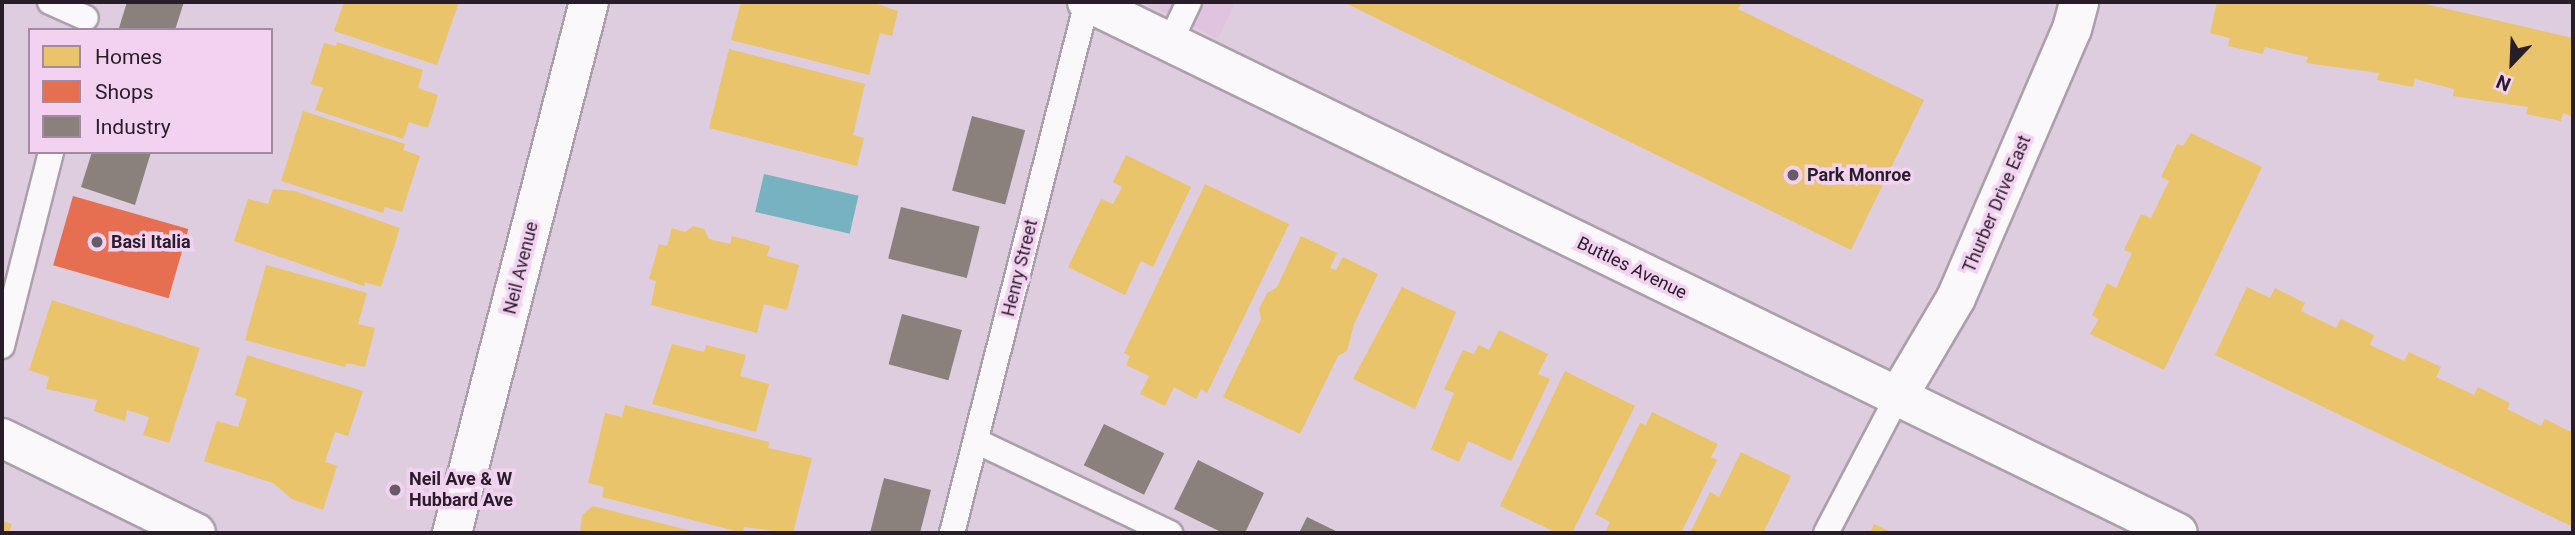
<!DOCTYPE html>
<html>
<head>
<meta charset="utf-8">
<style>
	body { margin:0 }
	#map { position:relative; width:2575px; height:535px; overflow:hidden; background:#decdde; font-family:Roboto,sans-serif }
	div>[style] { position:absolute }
	.built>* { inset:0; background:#e0c4df }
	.water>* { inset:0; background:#76b2c0; transform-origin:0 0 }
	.homes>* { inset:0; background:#e9c46a }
	.shops>* { inset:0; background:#e76f51; transform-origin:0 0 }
	.industry>* { inset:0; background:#8a817c; transform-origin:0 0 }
	.roads { filter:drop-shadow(2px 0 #ac9fac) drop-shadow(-2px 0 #ac9fac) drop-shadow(0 2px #ac9fac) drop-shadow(0 -2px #ac9fac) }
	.lane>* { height:24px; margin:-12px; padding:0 12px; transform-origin:12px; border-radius:12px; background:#faf8fa }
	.street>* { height:38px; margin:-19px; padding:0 19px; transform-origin:19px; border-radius:19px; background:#faf8fa }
	.secondary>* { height:38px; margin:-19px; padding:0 19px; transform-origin:19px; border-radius:19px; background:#faf8fa }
	.dots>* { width:19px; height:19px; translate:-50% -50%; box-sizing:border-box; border:4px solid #f3d2f1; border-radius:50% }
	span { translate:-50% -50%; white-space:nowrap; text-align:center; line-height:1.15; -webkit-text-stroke:7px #f3d2f1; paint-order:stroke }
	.poi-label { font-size:18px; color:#291d29; font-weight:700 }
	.left { translate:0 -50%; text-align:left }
	.street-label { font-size:18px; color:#291d29 }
	.frame { position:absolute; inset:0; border:4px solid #291d29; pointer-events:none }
	.legend { position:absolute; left:28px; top:28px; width:245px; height:126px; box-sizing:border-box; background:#f3d2f1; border:2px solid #a28aa1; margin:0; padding:9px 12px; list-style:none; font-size:21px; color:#291d29 }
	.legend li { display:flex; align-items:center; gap:14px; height:35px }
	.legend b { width:35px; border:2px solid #a28aa1 }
	.north { position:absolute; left:2477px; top:28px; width:70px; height:70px; -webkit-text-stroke:5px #f3d2f1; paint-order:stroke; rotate:203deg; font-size:19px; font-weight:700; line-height:28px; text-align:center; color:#291d29 }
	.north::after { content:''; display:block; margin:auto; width:24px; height:32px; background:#291d29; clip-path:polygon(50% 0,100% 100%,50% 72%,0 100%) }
</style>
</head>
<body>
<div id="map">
	<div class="built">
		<i style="clip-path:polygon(1142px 2px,1235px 2px,1218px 39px)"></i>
	</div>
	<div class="water">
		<i style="left:764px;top:174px;width:97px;height:39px;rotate:13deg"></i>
	</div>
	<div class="homes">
		<i style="clip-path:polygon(344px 2px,459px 2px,437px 65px,334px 31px)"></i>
		<i style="clip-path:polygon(741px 2px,872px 2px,898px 11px,892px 36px,880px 33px,869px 75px,731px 40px)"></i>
		<i style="clip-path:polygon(1343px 2px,1742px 2px,1738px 9px,1924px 100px,1851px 250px)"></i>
		<i style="clip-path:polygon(2217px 2px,2417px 2px,2573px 38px,2573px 117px,2563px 113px,2561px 121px,2526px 114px,2528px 107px,2453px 96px,2454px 89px,2415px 79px,2413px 87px,2377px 80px,2379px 73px,2306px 63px,2308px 57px,2265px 47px,2263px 54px,2228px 46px,2230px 38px,2210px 33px)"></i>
		<i style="clip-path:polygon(337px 42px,423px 70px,418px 88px,438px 95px,428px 128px,409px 122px,403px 139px,315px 110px,323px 88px,311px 84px,324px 43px,336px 46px)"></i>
		<i style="clip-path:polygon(729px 49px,865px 84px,853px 135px,864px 138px,857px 166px,709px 128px)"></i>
		<i style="clip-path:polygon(303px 111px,405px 144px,403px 150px,420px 156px,402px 212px,385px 207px,383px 213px,281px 181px)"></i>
		<i style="clip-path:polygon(2191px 133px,2262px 167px,2164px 370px,2090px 334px,2099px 319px,2092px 315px,2107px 283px,2116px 288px,2132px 253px,2124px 250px,2141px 214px,2151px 218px,2169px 181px,2161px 177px,2177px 144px,2183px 146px)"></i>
		<i style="clip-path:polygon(1126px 155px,1191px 187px,1153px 267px,1141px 261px,1125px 295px,1068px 267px,1101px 199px,1113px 204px,1122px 187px,1113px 182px)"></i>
		<i style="clip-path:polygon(1205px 184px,1289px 224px,1207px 393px,1201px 389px,1196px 399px,1174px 387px,1165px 406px,1140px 394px,1149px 376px,1126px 365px,1130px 356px,1124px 353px)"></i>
		<i style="clip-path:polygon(273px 189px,295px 191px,400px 228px,381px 287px,365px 282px,364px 286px,234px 241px,248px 199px,268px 204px)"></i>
		<i style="clip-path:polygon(693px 226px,704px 229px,709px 239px,730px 244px,732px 236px,770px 246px,767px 256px,799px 265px,787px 310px,764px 304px,757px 333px,651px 305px,656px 281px,649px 279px,659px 244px,667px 246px,672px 228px,685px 232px)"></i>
		<i style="clip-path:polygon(1301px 236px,1337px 253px,1330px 268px,1336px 270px,1343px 257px,1378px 274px,1354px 324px,1347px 351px,1338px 356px,1300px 434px,1223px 397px,1261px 319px,1259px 309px,1267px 293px,1277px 287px)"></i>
		<i style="clip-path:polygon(266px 265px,367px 293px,358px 324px,375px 328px,365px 367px,347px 363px,345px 367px,245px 340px)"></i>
		<i style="clip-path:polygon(1402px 287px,1456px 312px,1415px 409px,1353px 379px)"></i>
		<i style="clip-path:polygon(2247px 287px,2270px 298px,2275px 288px,2305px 303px,2301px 311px,2336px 328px,2341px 319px,2374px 335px,2370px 345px,2404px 361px,2409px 352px,2441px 367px,2436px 377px,2474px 395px,2478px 387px,2510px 403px,2507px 409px,2541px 426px,2545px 419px,2573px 433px,2573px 527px,2215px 355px)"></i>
		<i style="clip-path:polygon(52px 300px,200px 348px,169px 443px,143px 435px,149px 417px,127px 410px,125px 421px,94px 411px,97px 400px,46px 389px,49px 377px,29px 370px)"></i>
		<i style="clip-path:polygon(1499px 330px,1548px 354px,1538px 374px,1550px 379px,1511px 461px,1468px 441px,1459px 462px,1431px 449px,1454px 393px,1444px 389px,1463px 350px,1474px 354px,1479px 345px,1489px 350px)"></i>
		<i style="clip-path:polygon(672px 344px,704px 352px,706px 345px,746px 355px,740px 376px,769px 384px,756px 432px,652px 404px)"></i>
		<i style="clip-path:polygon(247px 355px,363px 391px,348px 436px,335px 432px,325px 462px,337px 466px,323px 510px,292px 499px,273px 483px,204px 461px,217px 421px,238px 427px,247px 399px,235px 395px)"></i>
		<i style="clip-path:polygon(1565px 371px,1635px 406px,1572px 533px,1557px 533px,1500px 506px)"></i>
		<i style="clip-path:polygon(625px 405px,769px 442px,768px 448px,812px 458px,793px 533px,744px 527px,743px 533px,602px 497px,604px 487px,588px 483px,605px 413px,622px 417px)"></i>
		<i style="clip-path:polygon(1652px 412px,1718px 444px,1711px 457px,1717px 460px,1681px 533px,1605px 533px,1610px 522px,1595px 514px,1640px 423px,1646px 425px)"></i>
		<i style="clip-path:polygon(1741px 452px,1791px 476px,1763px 533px,1690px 533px,1710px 492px,1719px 497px)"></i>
		<i style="clip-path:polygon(593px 506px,695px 532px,695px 533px,580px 533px,582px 515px)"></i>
		<i style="clip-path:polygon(2px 521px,12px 524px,9px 533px,2px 533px)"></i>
		<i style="clip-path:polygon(1874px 524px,1893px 533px,1870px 533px)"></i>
	</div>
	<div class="shops">
		<i style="left:73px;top:196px;width:120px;height:72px;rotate:16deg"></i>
	</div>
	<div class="industry">
		<i style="clip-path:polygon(127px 2px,184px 2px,175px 30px,123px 30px,119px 28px)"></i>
		<i style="left:972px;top:116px;width:55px;height:77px;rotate:15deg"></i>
		<i style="clip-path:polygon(92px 152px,151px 152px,135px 205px,81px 187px)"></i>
		<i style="left:901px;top:207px;width:81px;height:53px;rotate:14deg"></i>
		<i style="left:902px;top:314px;width:62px;height:52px;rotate:15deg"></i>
		<i style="left:1104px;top:424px;width:67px;height:46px;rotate:26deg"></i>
		<i style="clip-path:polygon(1198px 460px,1264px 493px,1245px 533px,1223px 533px,1174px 509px)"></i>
		<i style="clip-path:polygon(884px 478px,931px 490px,920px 533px,870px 533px)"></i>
		<i style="clip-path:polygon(1307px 517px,1340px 533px,1299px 533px)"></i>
	</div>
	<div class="roads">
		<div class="lane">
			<i style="left:50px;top:2px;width:39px;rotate:24deg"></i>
			<i style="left:1170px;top:42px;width:44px;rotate:-64.6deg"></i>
			<i style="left:2px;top:346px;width:200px;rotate:-75.8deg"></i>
			<i style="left:976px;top:441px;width:215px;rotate:25.4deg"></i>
			<i style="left:952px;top:533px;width:548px;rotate:-75.74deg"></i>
			<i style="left:1826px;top:533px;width:153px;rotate:-62.3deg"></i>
		</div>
		<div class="street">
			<i style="left:1087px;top:2px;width:1213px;rotate:25.95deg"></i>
			<i style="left:1897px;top:398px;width:116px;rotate:-59.5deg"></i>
			<i style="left:1956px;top:298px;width:293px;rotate:-66.7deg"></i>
			<i style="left:2072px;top:29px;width:28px;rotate:-75deg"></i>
			<i style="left:2px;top:438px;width:216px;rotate:26.1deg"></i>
		</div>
		<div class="secondary">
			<i style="left:452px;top:533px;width:548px;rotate:-75.53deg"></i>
		</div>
	</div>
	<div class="dots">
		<i style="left:1793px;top:175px;background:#685b68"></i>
		<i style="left:97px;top:242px;background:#685b68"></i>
		<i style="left:395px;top:490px;background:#685b68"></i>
	</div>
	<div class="poi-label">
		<span class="left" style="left:1807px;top:175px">Park Monroe</span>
		<span class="left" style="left:111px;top:242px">Basi Italia</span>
		<span class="left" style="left:409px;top:490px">Neil Ave &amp; W<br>Hubbard Ave</span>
	</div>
	<div class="street-label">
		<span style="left:1997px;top:204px;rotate:-67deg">Thurber Drive East</span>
		<span style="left:521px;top:268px;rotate:-76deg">Neil Avenue</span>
		<span style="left:1020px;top:268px;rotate:-76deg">Henry Street</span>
		<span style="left:1632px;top:268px;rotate:26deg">Buttles Avenue</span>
	</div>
	<div class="frame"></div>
	<ul class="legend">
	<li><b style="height:19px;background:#e9c46a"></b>Homes</li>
	<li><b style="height:19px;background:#e76f51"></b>Shops</li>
	<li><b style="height:19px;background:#8a817c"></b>Industry</li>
	</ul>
	<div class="north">N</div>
</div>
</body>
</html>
